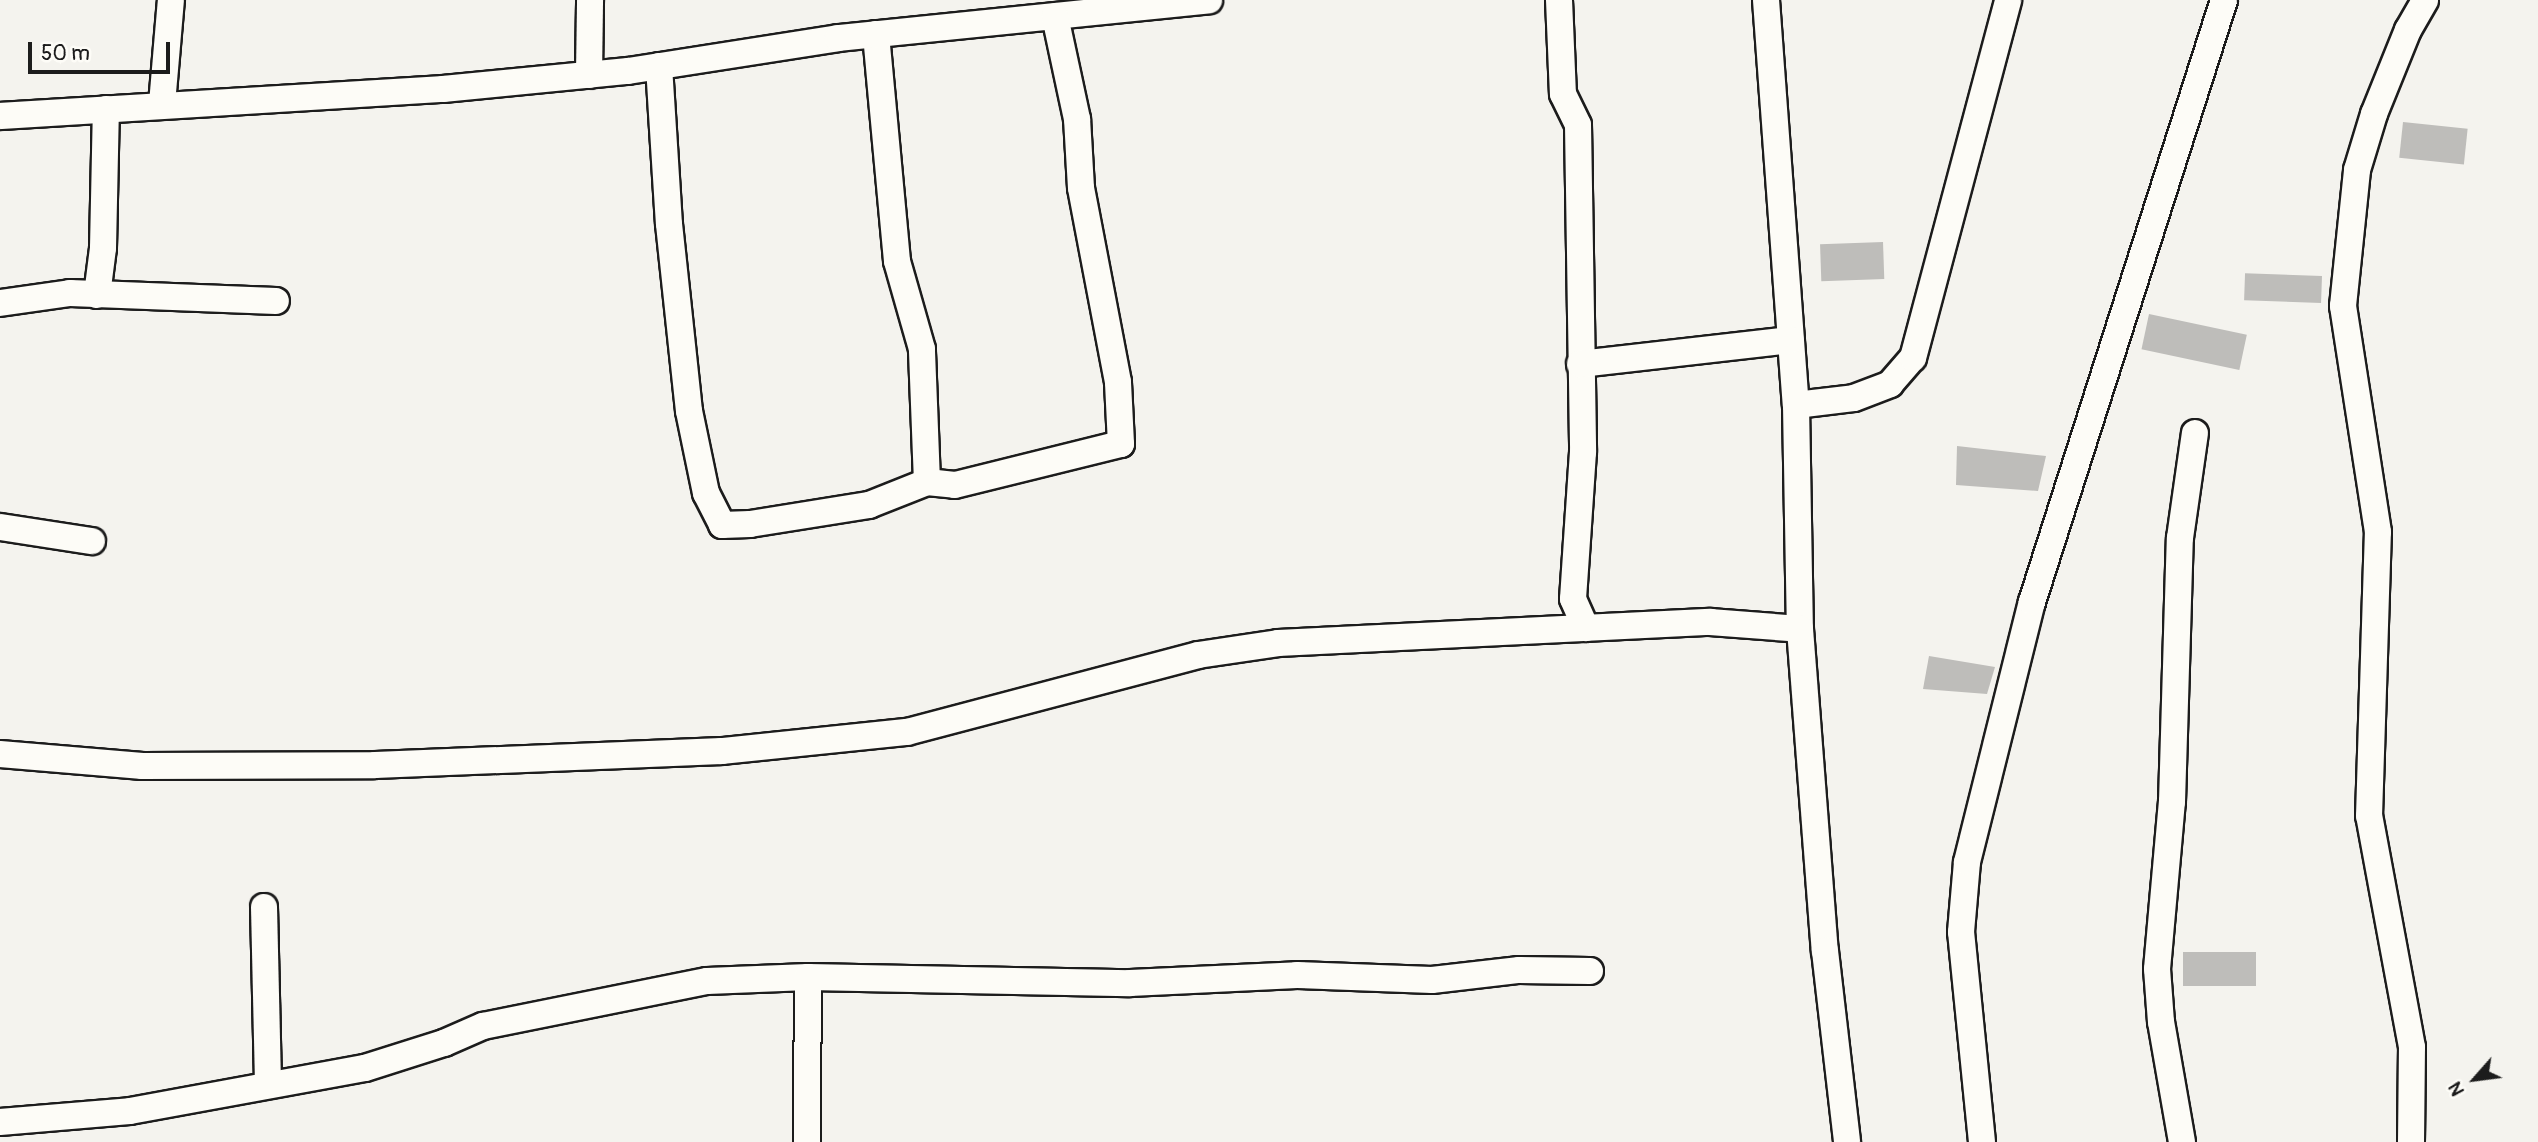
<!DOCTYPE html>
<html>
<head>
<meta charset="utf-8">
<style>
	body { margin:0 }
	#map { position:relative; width:2538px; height:1142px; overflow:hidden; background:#f4f3ee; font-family:Pangolin,sans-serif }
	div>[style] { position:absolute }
	.building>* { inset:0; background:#bebdba; transform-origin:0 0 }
	.roads { filter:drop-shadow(2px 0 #1c1c1c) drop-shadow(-2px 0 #1c1c1c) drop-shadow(0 2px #1c1c1c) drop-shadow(0 -2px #1c1c1c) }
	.minor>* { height:26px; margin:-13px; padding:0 13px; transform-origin:13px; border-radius:13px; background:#fdfcf7 }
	span { translate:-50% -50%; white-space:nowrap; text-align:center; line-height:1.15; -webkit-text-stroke:5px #fdfcf7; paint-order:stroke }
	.north { position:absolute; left:2440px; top:1044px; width:70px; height:70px; -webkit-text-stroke:5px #fdfcf7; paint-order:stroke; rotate:242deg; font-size:19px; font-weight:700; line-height:28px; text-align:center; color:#1c1c1c }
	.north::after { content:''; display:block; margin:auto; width:24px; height:32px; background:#1c1c1c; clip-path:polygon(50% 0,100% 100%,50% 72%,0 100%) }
	.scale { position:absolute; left:28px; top:42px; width:142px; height:32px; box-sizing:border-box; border:4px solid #1c1c1c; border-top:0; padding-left:9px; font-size:21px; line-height:24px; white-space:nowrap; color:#1c1c1c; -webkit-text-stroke:5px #fdfcf7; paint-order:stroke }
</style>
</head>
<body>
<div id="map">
	<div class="building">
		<i style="left:2403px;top:122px;width:65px;height:36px;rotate:6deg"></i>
		<i style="left:1883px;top:242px;width:37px;height:63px;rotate:88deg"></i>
		<i style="left:2322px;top:276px;width:27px;height:77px;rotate:92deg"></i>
		<i style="left:2149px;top:314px;width:100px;height:36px;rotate:12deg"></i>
		<i style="clip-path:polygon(1957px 446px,2046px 456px,2038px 491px,1956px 485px)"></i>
		<i style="clip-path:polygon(1929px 656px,1995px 667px,1987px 694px,1923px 689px)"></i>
		<i style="left:2256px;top:952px;width:34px;height:73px;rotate:90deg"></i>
	</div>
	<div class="roads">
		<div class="minor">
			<i style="left:1559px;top:0;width:94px;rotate:87.6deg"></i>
			<i style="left:1563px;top:94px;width:34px;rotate:64deg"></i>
			<i style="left:1578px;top:125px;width:327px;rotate:89.1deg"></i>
			<i style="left:1583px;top:452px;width:147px;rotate:93.9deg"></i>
			<i style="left:1573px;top:599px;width:32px;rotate:66deg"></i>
			<i style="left:1766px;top:0;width:406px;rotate:85.8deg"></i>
			<i style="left:1796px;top:405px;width:224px;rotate:89deg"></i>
			<i style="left:1800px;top:629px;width:323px;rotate:85.6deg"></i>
			<i style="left:1825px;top:951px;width:192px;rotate:83.4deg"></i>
			<i style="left:659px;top:66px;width:158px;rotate:86.4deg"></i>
			<i style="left:669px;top:224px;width:188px;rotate:83.9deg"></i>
			<i style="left:689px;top:411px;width:84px;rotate:78.3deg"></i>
			<i style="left:706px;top:493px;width:36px;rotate:63deg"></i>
			<i style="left:722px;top:525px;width:28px;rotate:-2deg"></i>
			<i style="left:750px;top:524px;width:121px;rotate:-9.1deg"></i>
			<i style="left:869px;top:505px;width:62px;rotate:-21.6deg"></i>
			<i style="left:927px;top:482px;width:133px;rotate:-92.2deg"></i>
			<i style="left:922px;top:349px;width:91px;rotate:-105.9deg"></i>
			<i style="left:897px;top:261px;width:228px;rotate:-95.3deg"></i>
			<i style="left:589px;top:75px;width:75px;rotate:-89.2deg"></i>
			<i style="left:162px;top:104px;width:104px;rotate:-85.1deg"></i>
			<i style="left:0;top:116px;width:444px;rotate:-3.5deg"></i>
			<i style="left:443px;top:89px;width:186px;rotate:-5.6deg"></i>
			<i style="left:628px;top:71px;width:213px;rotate:-8.9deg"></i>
			<i style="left:838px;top:38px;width:373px;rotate:-5.8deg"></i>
			<i style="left:97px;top:295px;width:47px;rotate:-82.7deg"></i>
			<i style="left:103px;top:248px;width:139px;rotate:-88.8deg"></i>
			<i style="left:0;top:303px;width:71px;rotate:-8.1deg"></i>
			<i style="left:70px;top:293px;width:206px;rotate:2.2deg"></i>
			<i style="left:1580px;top:364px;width:212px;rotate:-6.5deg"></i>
			<i style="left:1796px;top:405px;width:58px;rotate:-6.9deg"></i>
			<i style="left:1854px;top:398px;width:39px;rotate:-21deg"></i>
			<i style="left:1890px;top:384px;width:35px;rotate:-49deg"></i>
			<i style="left:1913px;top:358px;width:370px;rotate:-75.1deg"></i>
			<i style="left:927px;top:482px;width:28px;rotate:6deg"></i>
			<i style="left:955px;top:485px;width:171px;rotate:-13.9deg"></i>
			<i style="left:1121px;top:444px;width:62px;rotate:-92.8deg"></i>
			<i style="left:1118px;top:382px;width:197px;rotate:-100.8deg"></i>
			<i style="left:1081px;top:188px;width:69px;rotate:-93.3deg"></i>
			<i style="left:1077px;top:119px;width:105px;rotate:-102.1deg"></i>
			<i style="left:0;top:527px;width:93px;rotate:8.7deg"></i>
			<i style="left:0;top:754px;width:143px;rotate:4.8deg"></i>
			<i style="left:142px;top:766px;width:233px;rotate:-0.2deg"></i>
			<i style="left:375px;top:765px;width:347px;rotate:-2.3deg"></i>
			<i style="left:722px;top:751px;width:186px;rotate:-5.9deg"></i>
			<i style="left:907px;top:732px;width:301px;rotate:-14.8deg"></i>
			<i style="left:1198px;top:655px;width:81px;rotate:-8.5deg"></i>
			<i style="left:1278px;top:643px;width:433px;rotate:-2.8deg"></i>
			<i style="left:1710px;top:622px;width:90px;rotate:4.4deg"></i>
			<i style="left:264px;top:907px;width:178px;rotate:88.7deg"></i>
			<i style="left:0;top:1122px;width:130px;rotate:-4.8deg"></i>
			<i style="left:130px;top:1111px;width:239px;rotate:-10.4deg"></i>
			<i style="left:365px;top:1068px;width:83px;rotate:-17.6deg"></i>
			<i style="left:444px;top:1043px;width:43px;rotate:-23.6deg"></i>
			<i style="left:483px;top:1026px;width:228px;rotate:-11.4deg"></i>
			<i style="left:707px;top:981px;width:101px;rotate:-2.3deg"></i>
			<i style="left:808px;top:977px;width:322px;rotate:1.1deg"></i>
			<i style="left:1130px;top:983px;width:167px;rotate:-2.7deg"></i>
			<i style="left:1297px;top:975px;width:135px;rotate:2.1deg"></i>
			<i style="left:1432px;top:980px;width:88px;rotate:-6.6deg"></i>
			<i style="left:1519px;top:970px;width:71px;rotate:0.8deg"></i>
			<i style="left:807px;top:1142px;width:165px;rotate:-89.7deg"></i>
			<i style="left:1982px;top:1142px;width:211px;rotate:-95.7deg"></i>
			<i style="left:1961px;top:932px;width:70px;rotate:-85.1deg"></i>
			<i style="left:1967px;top:862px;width:268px;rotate:-76deg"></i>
			<i style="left:2032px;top:602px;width:632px;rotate:-72.31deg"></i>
			<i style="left:2182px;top:1142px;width:122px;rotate:-99.9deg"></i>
			<i style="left:2161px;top:1022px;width:53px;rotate:-94.3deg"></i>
			<i style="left:2157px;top:969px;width:168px;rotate:-84.9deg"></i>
			<i style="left:2172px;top:802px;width:264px;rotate:-88.3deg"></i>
			<i style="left:2180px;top:538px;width:106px;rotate:-81.9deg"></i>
			<i style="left:2411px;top:1142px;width:95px;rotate:-89.4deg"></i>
			<i style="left:2412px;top:1047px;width:235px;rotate:-100.5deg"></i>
			<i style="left:2369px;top:816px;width:284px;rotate:-88.2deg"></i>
			<i style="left:2378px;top:532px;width:229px;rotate:-98.8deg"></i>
			<i style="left:2343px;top:306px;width:137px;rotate:-84.1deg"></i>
			<i style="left:2357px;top:170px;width:59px;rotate:-73.1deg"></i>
			<i style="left:2374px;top:114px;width:91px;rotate:-68deg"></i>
			<i style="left:2408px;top:30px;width:34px;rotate:-60deg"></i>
		</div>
	</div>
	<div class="north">N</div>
	<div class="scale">50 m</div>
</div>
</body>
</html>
